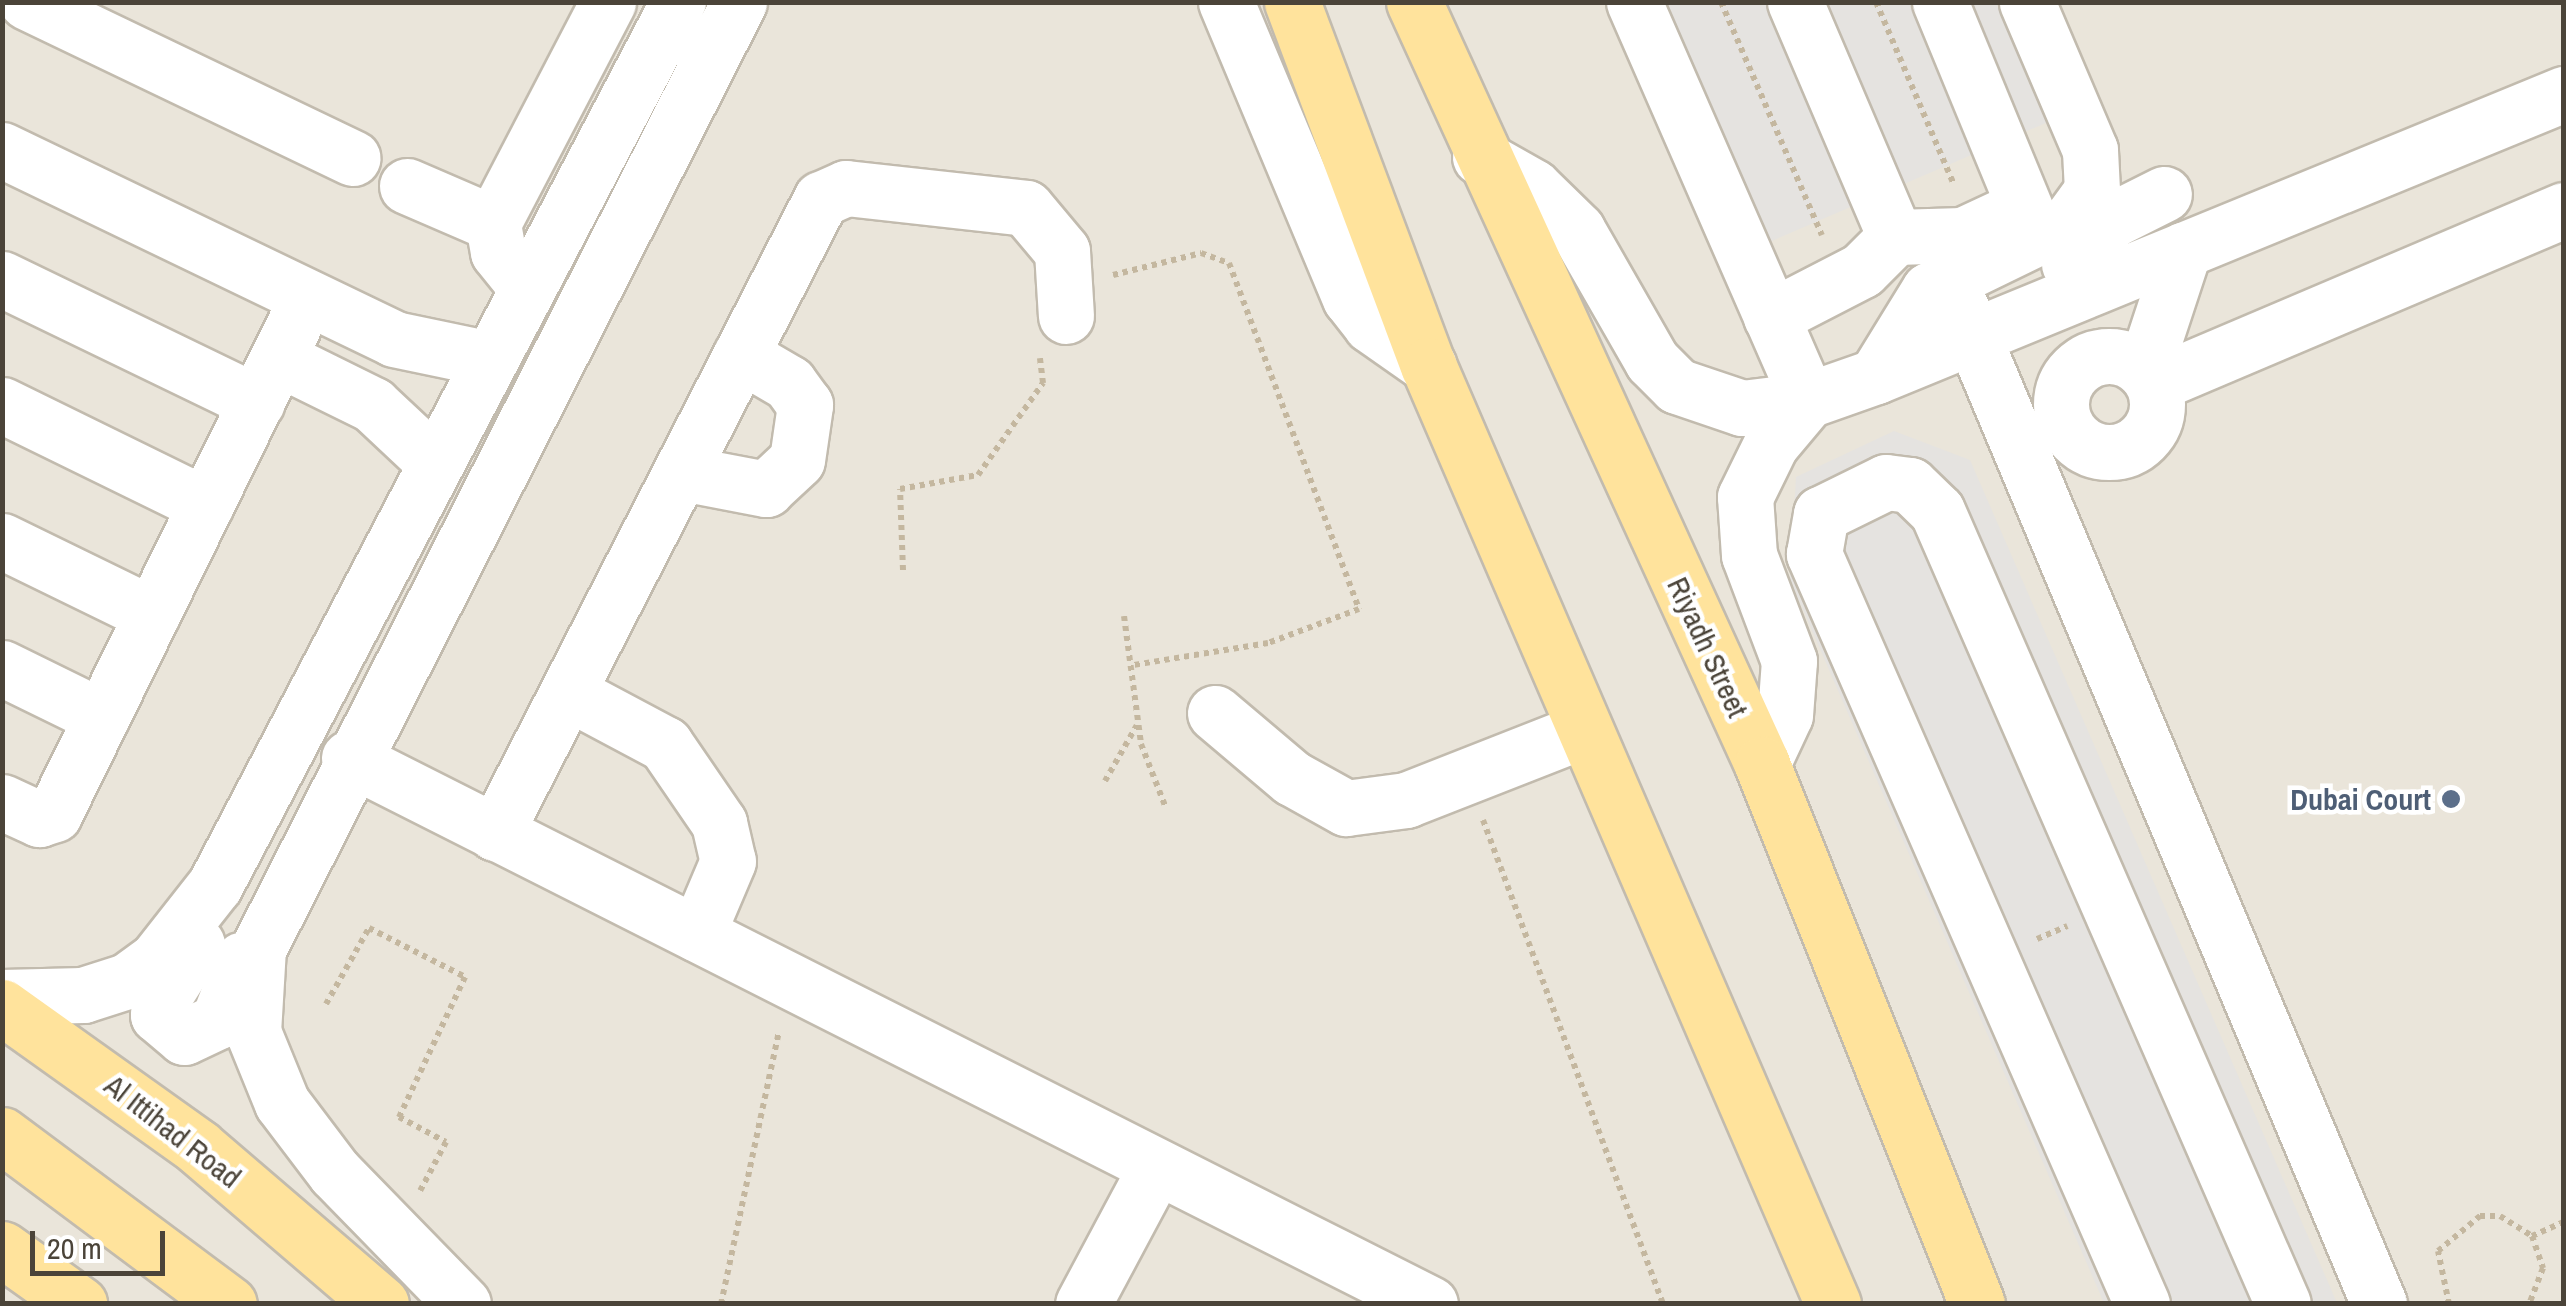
<!DOCTYPE html>
<html>
<head>
<meta charset="utf-8">
<style>
	body { margin:0 }
	#map { position:relative; width:2566px; height:1306px; overflow:hidden; background:#f6f3ec; font-family:"Archivo Narrow",sans-serif }
	div>[style] { position:absolute }
	.residential>* { inset:0; background:#eae5da; transform-origin:0 0 }
	.parking>* { inset:0; background:#e5e3e0 }
	.path>* { height:6px; margin-top:-3px; transform-origin:0; background:repeating-linear-gradient(90deg,#c4b79f 0 5px,transparent 0 10px) }
	.roads { filter:drop-shadow(2px 0 #c2bbae) drop-shadow(-2px 0 #c2bbae) drop-shadow(0 2px #c2bbae) drop-shadow(0 -2px #c2bbae) }
	.minor>* { height:55px; margin:-27.5px; padding:0 27.5px; transform-origin:27.5px; border-radius:27.5px; background:#fff }
	.minor>.ring { margin:-27.5px; padding:0; box-sizing:content-box; background:none; border:55px solid #fff; border-radius:50% }
	.major>* { height:55px; margin:-27.5px; padding:0 27.5px; transform-origin:27.5px; border-radius:27.5px; background:#ffe39c }
	.dots>* { width:28px; height:28px; translate:-50% -50%; box-sizing:border-box; border:5px solid #fff; border-radius:50% }
	span { translate:-50% -50%; white-space:nowrap; text-align:center; line-height:1.15; -webkit-text-stroke:9px #fff; paint-order:stroke }
	.street-label { font-size:30px; color:#4b4439 }
	.service-label { font-size:30px; color:#4e5e75; font-weight:700 }
	.right { translate:-100% -50%; text-align:right }
	.frame { position:absolute; inset:0; border:5px solid #4b4439; pointer-events:none }
	.scale { position:absolute; left:30px; top:1231px; width:135px; height:45px; box-sizing:border-box; border:5px solid #4b4439; border-top:0; padding-left:12px; font-size:30px; line-height:35px; white-space:nowrap; color:#4b4439; -webkit-text-stroke:8px #fff; paint-order:stroke }
</style>
</head>
<body>
<div id="map">
	<div class="residential">
		<i style="left:3px;top:3px;width:2560px;height:1301px"></i>
	</div>
	<div class="parking">
		<i style="clip-path:polygon(1662px 3px,1996px 3px,2048px 122px,1767px 243px)"></i>
		<i style="clip-path:polygon(1894px 431px,1970px 460px,2337px 1303px,2104px 1303px,1790px 580px,1796px 477px)"></i>
	</div>
	<div class="path">
		<i style="left:1721px;top:2px;width:254px;rotate:66.6deg"></i>
		<i style="left:1876px;top:2px;width:199px;rotate:66.9deg"></i>
		<i style="left:1113px;top:275px;width:91px;rotate:-14deg"></i>
		<i style="left:1201px;top:253px;width:30px;rotate:20deg"></i>
		<i style="left:1229px;top:263px;width:370px;rotate:69.4deg"></i>
		<i style="left:1359px;top:609px;width:97px;rotate:159.5deg"></i>
		<i style="left:1268px;top:643px;width:137px;rotate:170.7deg"></i>
		<i style="left:903px;top:570px;width:81px;rotate:-92.1deg"></i>
		<i style="left:900px;top:489px;width:79px;rotate:-10.2deg"></i>
		<i style="left:978px;top:475px;width:113px;rotate:-54.8deg"></i>
		<i style="left:1043px;top:383px;width:25px;rotate:-97deg"></i>
		<i style="left:1124px;top:616px;width:129px;rotate:82.4deg"></i>
		<i style="left:1141px;top:744px;width:69px;rotate:68.7deg"></i>
		<i style="left:1105px;top:781px;width:64px;rotate:-60.3deg"></i>
		<i style="left:1483px;top:820px;width:516px;rotate:69.6deg"></i>
		<i style="left:2037px;top:939px;width:33px;rotate:-23deg"></i>
		<i style="left:326px;top:1004px;width:87px;rotate:-60.5deg"></i>
		<i style="left:369px;top:928px;width:108px;rotate:27deg"></i>
		<i style="left:465px;top:977px;width:155px;rotate:115.2deg"></i>
		<i style="left:399px;top:1117px;width:53px;rotate:28deg"></i>
		<i style="left:446px;top:1142px;width:55px;rotate:118deg"></i>
		<i style="left:2532px;top:1236px;width:35px;rotate:-24deg"></i>
		<i style="left:721px;top:1304px;width:279px;rotate:-78deg"></i>
		<i style="left:2449px;top:1304px;width:54px;rotate:-101.7deg"></i>
		<i style="left:2438px;top:1251px;width:55px;rotate:-39.8deg"></i>
		<i style="left:2480px;top:1216px;width:20px"></i>
		<i style="left:2500px;top:1216px;width:38px;rotate:32deg"></i>
		<i style="left:2532px;top:1236px;width:34px;rotate:71deg"></i>
		<i style="left:2543px;top:1268px;width:39px;rotate:111deg"></i>
	</div>
	<div class="roads">
		<div class="minor">
			<i style="left:27px;top:2px;width:361px;rotate:25.6deg"></i>
			<i style="left:1226px;top:2px;width:321px;rotate:67.3deg"></i>
			<i style="left:1350px;top:298px;width:34px;rotate:52deg"></i>
			<i style="left:1371px;top:325px;width:70px;rotate:35.1deg"></i>
			<i style="left:1634px;top:2px;width:434px;rotate:66.4deg"></i>
			<i style="left:1795px;top:2px;width:255px;rotate:66.9deg"></i>
			<i style="left:1940px;top:2px;width:254px;rotate:67.6deg"></i>
			<i style="left:2px;top:150px;width:435px;rotate:25.7deg"></i>
			<i style="left:394px;top:339px;width:98px;rotate:11.8deg"></i>
			<i style="left:1480px;top:157px;width:61px;rotate:29.5deg"></i>
			<i style="left:1533px;top:187px;width:62px;rotate:44.3deg"></i>
			<i style="left:1577px;top:230px;width:151px;rotate:60.2deg"></i>
			<i style="left:1652px;top:361px;width:35px;rotate:45deg"></i>
			<i style="left:1677px;top:386px;width:69px;rotate:18.7deg"></i>
			<i style="left:1742px;top:408px;width:66px;rotate:-6.9deg"></i>
			<i style="left:1808px;top:400px;width:72px;rotate:-19.4deg"></i>
			<i style="left:1876px;top:376px;width:744px;rotate:-22.29deg"></i>
			<i style="left:407px;top:186px;width:94px;rotate:23.3deg"></i>
			<i style="left:2069px;top:264px;width:62px;rotate:-45.7deg"></i>
			<i style="left:2112px;top:220px;width:58px;rotate:-26.6deg"></i>
			<i style="left:1948px;top:277px;width:1114px;rotate:67.23deg"></i>
			<i style="left:2px;top:279px;width:283px;rotate:25.8deg"></i>
			<i style="left:527px;top:288px;width:46px;rotate:-128.9deg"></i>
			<i style="left:498px;top:252px;width:29px;rotate:-100deg"></i>
			<i style="left:493px;top:223px;width:249px;rotate:-62.5deg"></i>
			<i style="left:1771px;top:317px;width:102px;rotate:-27.3deg"></i>
			<i style="left:1862px;top:270px;width:47px;rotate:-45deg"></i>
			<i style="left:1895px;top:237px;width:68px;rotate:-1.7deg"></i>
			<i style="left:1963px;top:235px;width:54px;rotate:-25.1deg"></i>
			<i class="ring" style="left:2061px;top:356px;width:41px;height:41px"></i>
			<i style="left:278px;top:358px;width:106px;rotate:26.3deg"></i>
			<i style="left:373px;top:405px;width:85px;rotate:43.1deg"></i>
			<i style="left:2144px;top:371px;width:128px;rotate:-71.8deg"></i>
			<i style="left:1876px;top:376px;width:101px;rotate:-58.4deg"></i>
			<i style="left:1929px;top:290px;width:156px;rotate:-25.9deg"></i>
			<i style="left:2069px;top:222px;width:39px;rotate:-54deg"></i>
			<i style="left:2092px;top:190px;width:40px;rotate:-92.9deg"></i>
			<i style="left:2090px;top:150px;width:161px;rotate:-113.1deg"></i>
			<i style="left:2154px;top:384px;width:445px;rotate:-23deg"></i>
			<i style="left:2px;top:405px;width:227px;rotate:26.1deg"></i>
			<i style="left:682px;top:473px;width:86px;rotate:10.8deg"></i>
			<i style="left:766px;top:489px;width:42px;rotate:-43.1deg"></i>
			<i style="left:797px;top:460px;width:56px;rotate:-81.7deg"></i>
			<i style="left:805px;top:405px;width:27px;rotate:-126deg"></i>
			<i style="left:789px;top:383px;width:56px;rotate:-149.7deg"></i>
			<i style="left:2px;top:541px;width:167px;rotate:26deg"></i>
			<i style="left:2px;top:668px;width:111px;rotate:26.1deg"></i>
			<i style="left:569px;top:693px;width:109px;rotate:28deg"></i>
			<i style="left:665px;top:744px;width:96px;rotate:55.6deg"></i>
			<i style="left:719px;top:823px;width:39px;rotate:77deg"></i>
			<i style="left:728px;top:861px;width:79px;rotate:113deg"></i>
			<i style="left:1215px;top:713px;width:101px;rotate:40.2deg"></i>
			<i style="left:1292px;top:778px;width:62px;rotate:29.1deg"></i>
			<i style="left:1346px;top:808px;width:61px;rotate:-7.6deg"></i>
			<i style="left:1406px;top:800px;width:192px;rotate:-21.4deg"></i>
			<i style="left:349px;top:758px;width:1211px;rotate:26.8deg"></i>
			<i style="left:1762px;top:764px;width:54px;rotate:-64.9deg"></i>
			<i style="left:1785px;top:715px;width:54px;rotate:-85.8deg"></i>
			<i style="left:1789px;top:661px;width:113px;rotate:-110.7deg"></i>
			<i style="left:1749px;top:555px;width:58px;rotate:-93.9deg"></i>
			<i style="left:1745px;top:497px;width:59px;rotate:-63.9deg"></i>
			<i style="left:1771px;top:444px;width:57px;rotate:-49.9deg"></i>
			<i style="left:2px;top:802px;width:41px;rotate:24.7deg"></i>
			<i style="left:39px;top:819px;width:16px;rotate:-18deg"></i>
			<i style="left:54px;top:814px;width:572px;rotate:-63.88deg"></i>
			<i style="left:495px;top:833px;width:713px;rotate:-62.79deg"></i>
			<i style="left:821px;top:199px;width:27px;rotate:-24deg"></i>
			<i style="left:846px;top:188px;width:181px;rotate:6.3deg"></i>
			<i style="left:1026px;top:208px;width:56px;rotate:50.1deg"></i>
			<i style="left:1062px;top:251px;width:65px;rotate:86.5deg"></i>
			<i style="left:197px;top:944px;width:71px;rotate:122.3deg"></i>
			<i style="left:159px;top:1004px;width:11px;rotate:95deg"></i>
			<i style="left:158px;top:1015px;width:34px;rotate:40deg"></i>
			<i style="left:184px;top:1037px;width:38px;rotate:-25deg"></i>
			<i style="left:218px;top:1021px;width:66px;rotate:-68.8deg"></i>
			<i style="left:2px;top:997px;width:81px;rotate:-1.4deg"></i>
			<i style="left:83px;top:995px;width:46px;rotate:-17.7deg"></i>
			<i style="left:127px;top:981px;width:36px;rotate:-36deg"></i>
			<i style="left:156px;top:960px;width:95px;rotate:-51.8deg"></i>
			<i style="left:215px;top:885px;width:997px;rotate:-62.33deg"></i>
			<i style="left:463px;top:1304px;width:183px;rotate:-134.3deg"></i>
			<i style="left:335px;top:1173px;width:88px;rotate:-127.1deg"></i>
			<i style="left:282px;top:1103px;width:77px;rotate:-112.2deg"></i>
			<i style="left:253px;top:1032px;width:83px;rotate:-86.6deg"></i>
			<i style="left:258px;top:949px;width:1062px;rotate:-63.07deg"></i>
			<i style="left:1083px;top:1304px;width:155px;rotate:-61.9deg"></i>
			<i style="left:2142px;top:1304px;width:819px;rotate:-113.62deg"></i>
			<i style="left:1814px;top:554px;width:41px;rotate:-80.1deg"></i>
			<i style="left:1821px;top:514px;width:72px;rotate:-26.2deg"></i>
			<i style="left:1886px;top:482px;width:24px;rotate:7deg"></i>
			<i style="left:1910px;top:485px;width:37px;rotate:44deg"></i>
			<i style="left:1937px;top:511px;width:865px;rotate:66.43deg"></i>
		</div>
		<div class="major">
			<i style="left:1292px;top:2px;width:388px;rotate:69.5deg"></i>
			<i style="left:1428px;top:365px;width:1023px;rotate:66.67deg"></i>
			<i style="left:1414px;top:2px;width:838px;rotate:65.45deg"></i>
			<i style="left:1762px;top:764px;width:581px;rotate:68.29deg"></i>
			<i style="left:2px;top:1007px;width:241px;rotate:35.5deg"></i>
			<i style="left:198px;top:1147px;width:241px;rotate:40.6deg"></i>
			<i style="left:2px;top:1135px;width:283px;rotate:36.7deg"></i>
			<i style="left:2px;top:1249px;width:95px;rotate:35.5deg"></i>
		</div>
	</div>
	<div class="dots">
		<i style="left:2451px;top:799px;background:#5c6f8a"></i>
	</div>
	<div class="street-label">
		<span style="left:1708px;top:647px;rotate:65deg">Riyadh Street</span>
		<span style="left:173px;top:1131px;rotate:38deg">Al Ittihad Road</span>
	</div>
	<div class="service-label">
		<span class="right" style="left:2431px;top:799px">Dubai Court</span>
	</div>
	<div class="frame"></div>
	<div class="scale">20 m</div>
</div>
</body>
</html>
